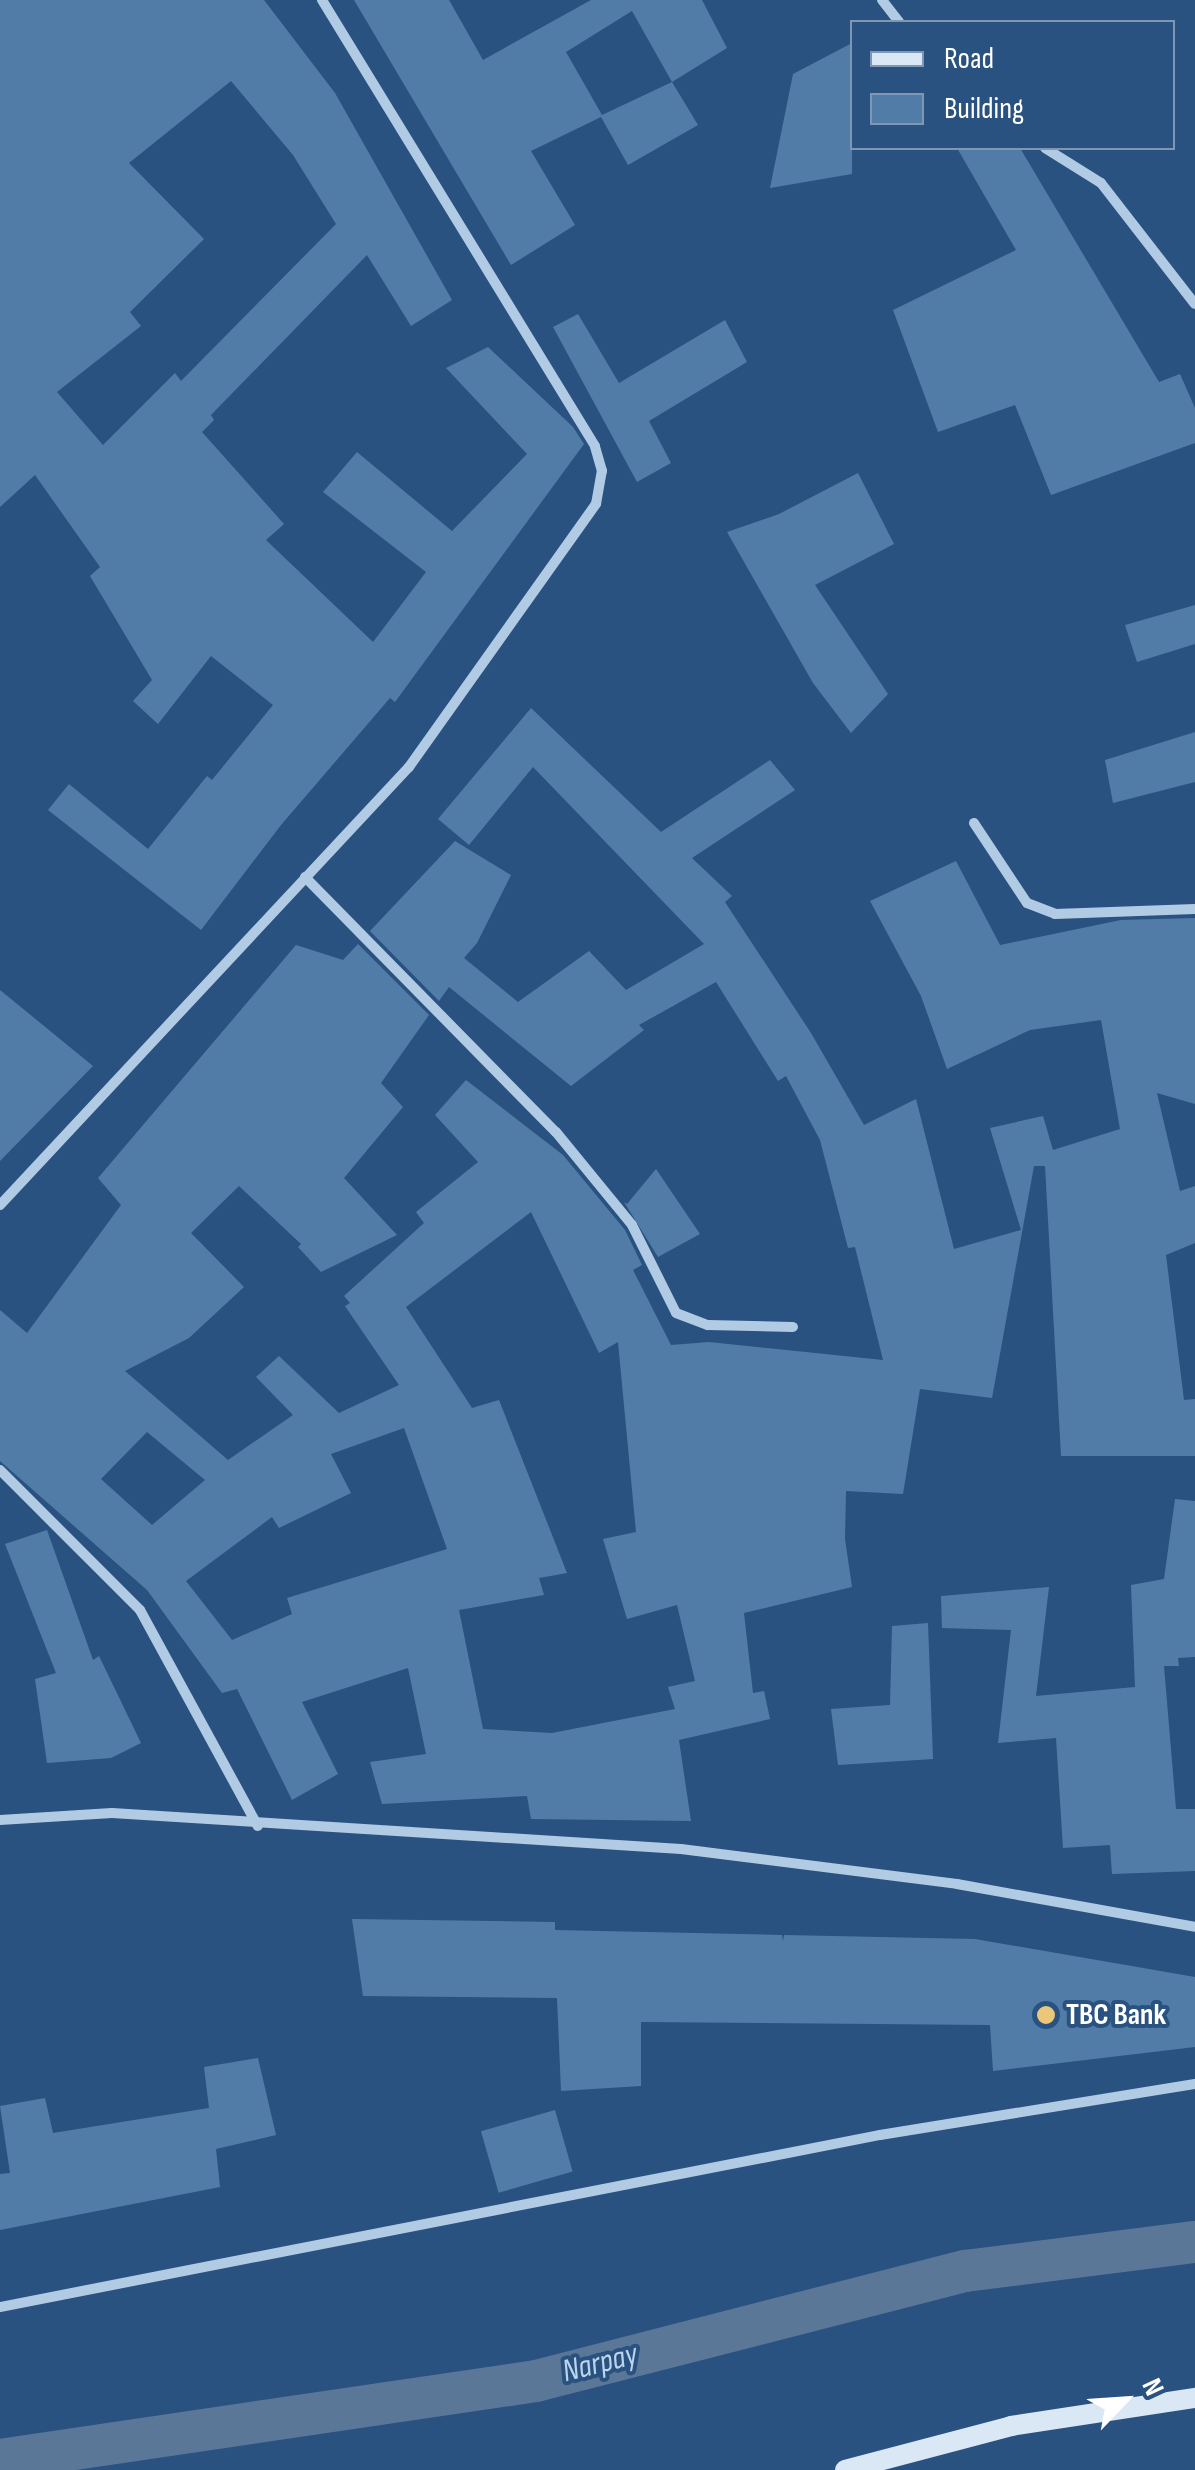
<!DOCTYPE html>
<html>
<head>
<meta charset="utf-8">
<style>
	body { margin:0 }
	#map { position:relative; width:1195px; height:2470px; overflow:hidden; background:#295280; font-family:"Sofia Sans Condensed",sans-serif }
	div>[style] { position:absolute }
	.canal>* { height:42px; margin:-21px; padding:0 21px; transform-origin:21px; border-radius:21px; background:#5b7798 }
	.building>* { inset:0; background:#527ca8; transform-origin:0 0 }
	.street>* { height:10px; margin:-5px; padding:0 5px; transform-origin:5px; border-radius:5px; background:#b1cbe5 }
	.secondary>* { height:20px; margin:-10px; padding:0 10px; transform-origin:10px; border-radius:10px; background:#dae7f5 }
	.dots>* { width:28px; height:28px; translate:-50% -50%; box-sizing:border-box; border:5px solid #295280; border-radius:50% }
	span { translate:-50% -50%; white-space:nowrap; text-align:center; line-height:1.15; -webkit-text-stroke:8px #295280; paint-order:stroke }
	.poi-label { font-size:30px; color:#fff; font-weight:700 }
	.left { translate:0 -50%; text-align:left }
	.water-label { font-size:32px; color:#bdd4ed; font-style:italic }
	.legend { position:absolute; left:850px; top:20px; width:325px; height:130px; box-sizing:border-box; background:#295280; border:2px solid #7f97b3; margin:0; padding:12px 18px; list-style:none; font-size:30px; color:#fff }
	.legend li { display:flex; align-items:center; gap:20px; height:50px }
	.legend b { width:50px; border:2px solid #7f97b3 }
	.north { position:absolute; left:1075px; top:2350px; width:100px; height:100px; -webkit-text-stroke:8px #295280; paint-order:stroke; rotate:65deg; font-size:28px; font-weight:700; line-height:40px; text-align:center; color:#fff }
	.north::after { content:''; display:block; margin:auto; width:35px; height:45px; background:#fff; clip-path:polygon(50% 0,100% 100%,50% 72%,0 100%) }
</style>
</head>
<body>
<div id="map">
	<div class="canal">
		<i style="left:0;top:2460px;width:542px;rotate:-8.38deg"></i>
		<i style="left:536px;top:2381px;width:443px;rotate:-14.4deg"></i>
		<i style="left:965px;top:2271px;width:232px;rotate:-7.2deg"></i>
	</div>
	<div class="building">
		<i style="clip-path:polygon(evenodd,0 0,264px 0,335px 93px,452px 300px,411px 326px,367px 255px,211px 415px,214px 420px,202px 432px,284px 524px,266px 540px,373px 642px,426px 572px,323px 492px,357px 452px,452px 531px,527px 454px,446px 368px,488px 347px,573px 427px,584px 444px,395px 702px,390px 698px,281px 825px,201px 930px,48px 810px,69px 784px,148px 849px,207px 776px,212px 780px,273px 705px,211px 656px,158px 724px,133px 701px,152px 680px,90px 576px,100px 567px,35px 475px,0 507px,0 0,231px 81px,293px 155px,336px 224px,181px 381px,175px 373px,103px 445px,57px 392px,141px 326px,130px 312px,204px 239px,129px 163px,231px 81px)"></i>
		<i style="clip-path:polygon(evenodd,354px 0,449px 0,483px 60px,591px 0,702px 0,727px 48px,672px 82px,698px 125px,628px 165px,601px 117px,531px 151px,575px 225px,511px 265px,354px 0,632px 11px,672px 82px,602px 115px,566px 52px,632px 11px)"></i>
		<i style="clip-path:polygon(852px 43px,852px 174px,770px 188px,793px 74px)"></i>
		<i style="clip-path:polygon(957px 148px,1020px 148px,1159px 382px,1180px 374px,1195px 408px,1195px 443px,1051px 495px,1015px 405px,938px 432px,893px 310px,1016px 250px)"></i>
		<i style="clip-path:polygon(578px 314px,619px 383px,725px 320px,747px 362px,649px 421px,671px 463px,637px 482px,553px 327px)"></i>
		<i style="clip-path:polygon(858px 473px,894px 544px,815px 585px,888px 694px,851px 733px,813px 683px,727px 532px,779px 514px)"></i>
		<i style="clip-path:polygon(1195px 605px,1195px 644px,1137px 662px,1125px 625px)"></i>
		<i style="clip-path:polygon(evenodd,531px 708px,661px 832px,770px 760px,795px 790px,692px 858px,732px 896px,725px 902px,811px 1033px,864px 1125px,916px 1099px,954px 1249px,1021px 1230px,990px 1128px,1043px 1116px,1053px 1150px,1120px 1129px,1101px 1020px,1030px 1030px,947px 1069px,921px 996px,870px 901px,956px 861px,1000px 945px,1121px 920px,1195px 918px,1195px 1104px,1157px 1093px,1180px 1191px,1195px 1186px,1195px 1243px,1166px 1255px,1184px 1400px,1195px 1399px,1195px 1456px,1061px 1456px,1045px 1166px,1034px 1166px,992px 1398px,920px 1389px,903px 1494px,846px 1491px,845px 1539px,852px 1587px,744px 1613px,753px 1693px,764px 1691px,770px 1719px,679px 1740px,691px 1821px,531px 1819px,527px 1796px,382px 1804px,370px 1762px,426px 1754px,408px 1668px,302px 1702px,338px 1774px,292px 1800px,237px 1689px,222px 1693px,147px 1590px,0 1461px,0 1310px,27px 1333px,121px 1205px,98px 1178px,296px 945px,343px 960px,358px 944px,429px 1015px,381px 1083px,403px 1107px,344px 1178px,397px 1235px,321px 1272px,298px 1247px,301px 1244px,239px 1186px,191px 1233px,244px 1287px,189px 1338px,125px 1371px,228px 1460px,293px 1415px,256px 1377px,279px 1356px,339px 1413px,399px 1385px,345px 1306px,350px 1303px,344px 1296px,424px 1223px,416px 1212px,478px 1162px,435px 1115px,466px 1080px,563px 1155px,625px 1230px,642px 1265px,633px 1270px,671px 1345px,709px 1342px,883px 1360px,855px 1247px,848px 1248px,820px 1140px,786px 1076px,778px 1081px,716px 982px,639px 1025px,644px 1030px,571px 1086px,449px 987px,439px 1001px,370px 931px,455px 841px,511px 875px,477px 943px,464px 958px,518px 1002px,589px 951px,626px 990px,704px 944px,533px 767px,469px 845px,438px 819px,531px 708px,531px 1212px,599px 1353px,618px 1342px,636px 1532px,603px 1539px,627px 1619px,677px 1605px,695px 1681px,668px 1687px,675px 1709px,552px 1733px,483px 1729px,459px 1610px,544px 1595px,539px 1578px,567px 1573px,499px 1400px,472px 1408px,406px 1307px,531px 1212px,531px 708px,404px 1428px,447px 1549px,287px 1598px,292px 1614px,232px 1640px,186px 1581px,272px 1517px,279px 1528px,351px 1493px,331px 1454px,404px 1428px,531px 708px,147px 1432px,205px 1480px,152px 1525px,101px 1479px,147px 1432px)"></i>
		<i style="clip-path:polygon(1195px 732px,1195px 782px,1113px 803px,1105px 760px)"></i>
		<i style="clip-path:polygon(0 990px,93px 1066px,0 1161px)"></i>
		<i style="clip-path:polygon(656px 1169px,700px 1234px,658px 1257px,624px 1202px,627px 1204px)"></i>
		<i style="clip-path:polygon(1175px 1499px,1195px 1501px,1195px 1657px,1178px 1658px,1179px 1666px,1164px 1666px,1176px 1809px,1195px 1809px,1195px 1871px,1112px 1874px,1110px 1845px,1063px 1848px,1056px 1738px,998px 1743px,1011px 1630px,942px 1628px,941px 1596px,1049px 1587px,1036px 1696px,1135px 1687px,1131px 1585px,1164px 1579px)"></i>
		<i style="clip-path:polygon(47px 1530px,93px 1660px,99px 1656px,141px 1743px,111px 1758px,47px 1763px,35px 1679px,56px 1673px,5px 1544px)"></i>
		<i style="clip-path:polygon(928px 1623px,933px 1759px,838px 1765px,831px 1709px,890px 1705px,892px 1626px)"></i>
		<i style="clip-path:polygon(352px 1919px,555px 1922px,555px 1930px,782px 1935px,783px 1941px,784px 1935px,975px 1939px,1195px 1977px,1195px 2047px,993px 2071px,990px 2025px,641px 2022px,641px 2086px,561px 2091px,557px 1998px,363px 1996px)"></i>
		<i style="clip-path:polygon(258px 2058px,276px 2135px,216px 2149px,220px 2187px,0 2230px,0 2174px,10px 2173px,0 2106px,45px 2098px,53px 2133px,209px 2108px,204px 2067px)"></i>
		<i style="left:555px;top:2110px;width:64px;height:77px;rotate:74deg"></i>
	</div>
	<div class="street">
		<i style="left:882px;top:0;width:28px;rotate:52deg"></i>
		<i style="left:1045px;top:148px;width:66px;rotate:32deg"></i>
		<i style="left:1101px;top:183px;width:153px;rotate:52.2deg"></i>
		<i style="left:974px;top:823px;width:96px;rotate:56.5deg"></i>
		<i style="left:1027px;top:903px;width:30px;rotate:21deg"></i>
		<i style="left:1055px;top:914px;width:140px;rotate:-2deg"></i>
		<i style="left:305px;top:877px;width:358px;rotate:45.5deg"></i>
		<i style="left:556px;top:1132px;width:120px;rotate:50.7deg"></i>
		<i style="left:632px;top:1225px;width:98px;rotate:63.4deg"></i>
		<i style="left:676px;top:1313px;width:34px;rotate:21deg"></i>
		<i style="left:708px;top:1325px;width:85px;rotate:1.3deg"></i>
		<i style="left:0;top:1205px;width:599px;rotate:-46.96deg"></i>
		<i style="left:409px;top:767px;width:323px;rotate:-54.6deg"></i>
		<i style="left:596px;top:504px;width:34px;rotate:-80deg"></i>
		<i style="left:602px;top:471px;width:26px;rotate:-106deg"></i>
		<i style="left:595px;top:446px;width:523px;rotate:-121.47deg"></i>
		<i style="left:0;top:1470px;width:198px;rotate:45deg"></i>
		<i style="left:140px;top:1610px;width:246px;rotate:61.4deg"></i>
		<i style="left:0;top:1820px;width:112px;rotate:-3.6deg"></i>
		<i style="left:112px;top:1813px;width:570px;rotate:3.62deg"></i>
		<i style="left:681px;top:1849px;width:278px;rotate:7.2deg"></i>
		<i style="left:957px;top:1884px;width:242px;rotate:10.2deg"></i>
		<i style="left:0;top:2307px;width:897px;rotate:-11.06deg"></i>
		<i style="left:880px;top:2135px;width:319px;rotate:-9.2deg"></i>
	</div>
	<div class="secondary">
		<i style="left:845px;top:2470px;width:172px;rotate:-14.8deg"></i>
		<i style="left:1011px;top:2426px;width:186px;rotate:-8.7deg"></i>
	</div>
	<div class="dots">
		<i style="left:1046px;top:2015px;background:#ecc779"></i>
	</div>
	<div class="poi-label">
		<span class="left" style="left:1066px;top:2015px">TBC Bank</span>
	</div>
	<div class="water-label">
		<span style="left:600px;top:2364px;rotate:-14deg">Narpay</span>
	</div>
	<ul class="legend">
	<li><b style="height:12px;background:#dae7f5"></b>Road</li>
	<li><b style="height:28px;background:#527ca8"></b>Building</li>
	</ul>
	<div class="north">N</div>
</div>
</body>
</html>
